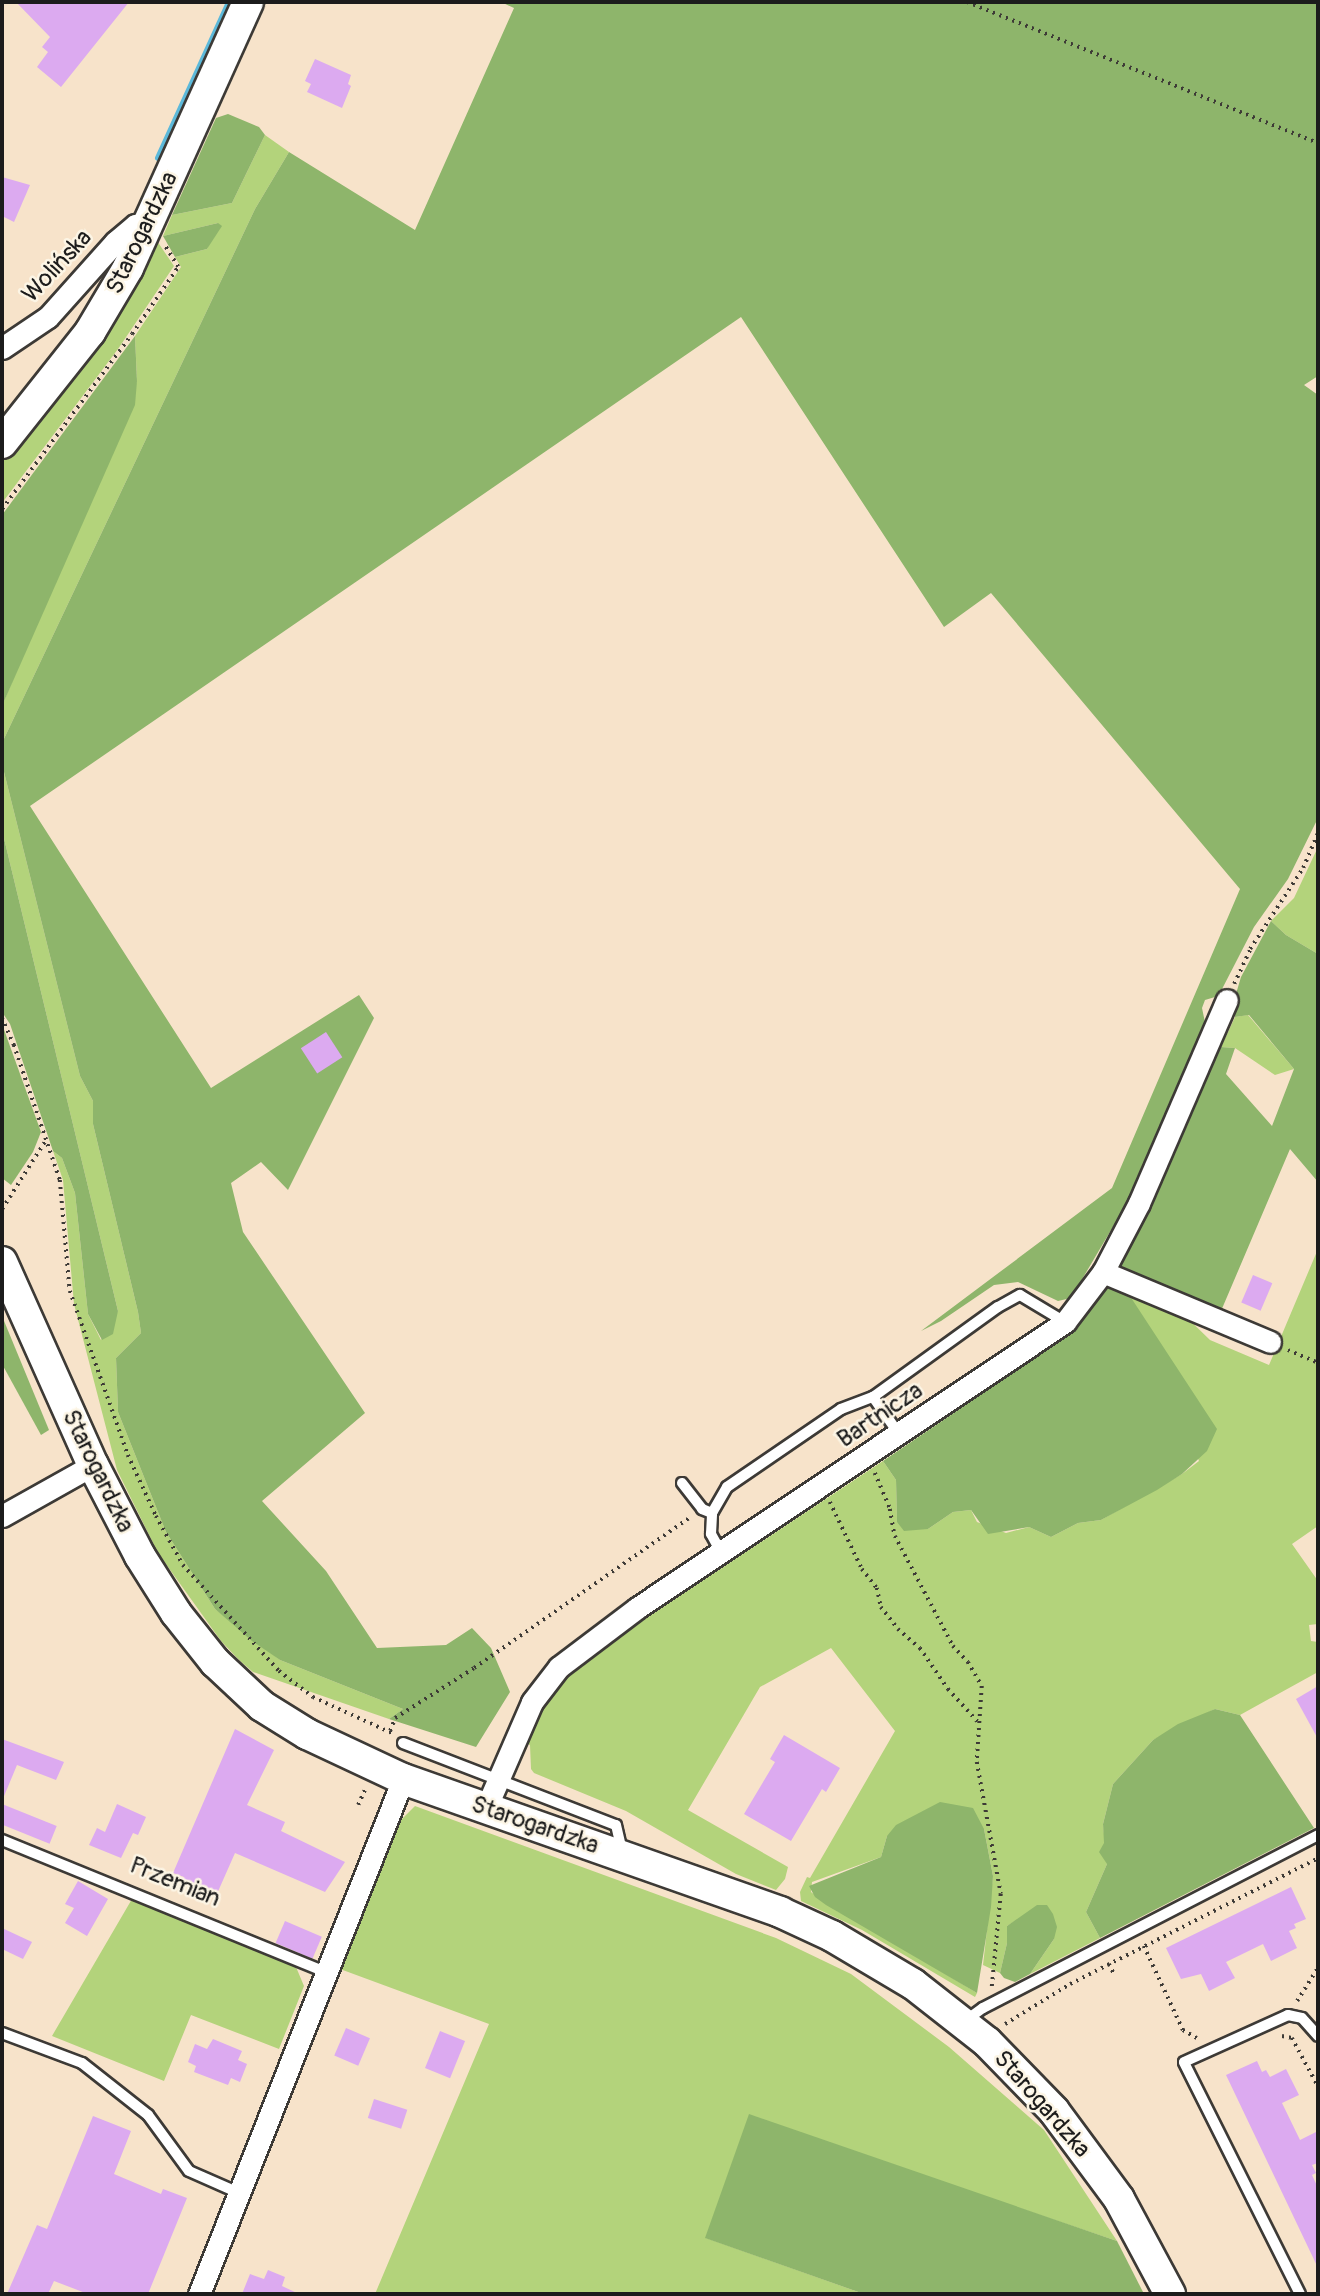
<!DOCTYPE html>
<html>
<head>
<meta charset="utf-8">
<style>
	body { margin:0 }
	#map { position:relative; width:1320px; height:2296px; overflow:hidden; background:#f7e3ca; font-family:Pangolin,sans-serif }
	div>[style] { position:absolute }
	.green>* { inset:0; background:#b3d37b }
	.forest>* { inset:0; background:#8eb56b }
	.stream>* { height:6px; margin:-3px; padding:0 3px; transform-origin:3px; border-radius:3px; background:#5cb9da }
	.building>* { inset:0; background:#dcaaf0; transform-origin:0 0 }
	.path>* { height:3.5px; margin-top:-1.75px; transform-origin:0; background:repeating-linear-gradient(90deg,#3d3a36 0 2px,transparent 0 7px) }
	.roads { filter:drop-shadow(2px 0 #3d3a36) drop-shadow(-2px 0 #3d3a36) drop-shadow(0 2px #3d3a36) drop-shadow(0 -2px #3d3a36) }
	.lane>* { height:10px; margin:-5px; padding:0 5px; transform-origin:5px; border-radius:5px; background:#fff }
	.street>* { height:21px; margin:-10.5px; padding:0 10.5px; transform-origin:10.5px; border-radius:10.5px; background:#fff }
	.secondary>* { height:30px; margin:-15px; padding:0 15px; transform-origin:15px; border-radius:15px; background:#fff }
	span { translate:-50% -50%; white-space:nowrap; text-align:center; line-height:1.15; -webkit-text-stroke:5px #fcf5e5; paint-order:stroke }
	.street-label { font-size:24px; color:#1c1c1c }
	.frame { position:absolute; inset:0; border:4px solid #1c1c1c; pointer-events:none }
</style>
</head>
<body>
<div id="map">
	<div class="green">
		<i style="clip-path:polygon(265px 135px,289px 152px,255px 209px,2px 743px,2px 706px,137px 381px,135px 336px,181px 267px,175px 257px,207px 249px,218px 223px,163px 236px,172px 215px,232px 203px)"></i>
		<i style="clip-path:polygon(155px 238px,174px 266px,118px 349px,2px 503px,2px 461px,68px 383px,121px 309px)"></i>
		<i style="clip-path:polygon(2px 764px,80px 1076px,93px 1101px,93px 1124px,138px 1312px,141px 1333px,116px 1358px,118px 1412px,166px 1532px,215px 1609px,280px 1660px,403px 1709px,389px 1719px,253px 1672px,239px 1660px,221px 1641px,158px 1553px,117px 1470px,74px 1304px,63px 1180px,53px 1151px,62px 1158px,75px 1193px,88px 1314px,101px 1340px,118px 1311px,2px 830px)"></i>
		<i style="clip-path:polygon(1318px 847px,1318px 954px,1286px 935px,1271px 921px,1294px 898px)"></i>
		<i style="clip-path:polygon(1248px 1015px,1254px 1022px,1294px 1069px,1275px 1075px,1235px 1048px,1221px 1047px,1235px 1017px)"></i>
		<i style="clip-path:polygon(1318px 1249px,1318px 1526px,1292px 1544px,1318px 1581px,1318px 1624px,1309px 1625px,1311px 1641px,1318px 1642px,1318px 1672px,1240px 1715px,1215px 1709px,1153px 1740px,1113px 1784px,1103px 1824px,1107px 1864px,1086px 1912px,1100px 1938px,1030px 1974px,1054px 1939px,1015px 1921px,1007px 1926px,1007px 1943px,1000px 1973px,983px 1965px,993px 1876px,984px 1829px,887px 1836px,881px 1857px,812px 1882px,811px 1892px,837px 1911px,868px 1927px,977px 1993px,975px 1997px,862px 1930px,801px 1901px,800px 1892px,807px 1877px,810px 1878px,895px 1731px,831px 1648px,760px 1687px,688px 1810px,788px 1867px,785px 1879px,776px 1890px,736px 1874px,626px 1811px,534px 1773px,531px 1769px,530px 1745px,526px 1743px,536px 1718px,558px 1683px,585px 1659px,883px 1461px,896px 1480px,897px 1522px,928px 1529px,953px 1512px,971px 1510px,977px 1522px,1006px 1533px,1029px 1527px,1051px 1537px,1078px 1523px,1101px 1520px,1182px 1474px,1199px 1461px,1126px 1290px,1177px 1308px,1210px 1340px,1269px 1365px)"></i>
		<i style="clip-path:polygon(415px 1806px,776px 1938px,851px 1974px,949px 2047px,1044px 2130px,1117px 2241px,1019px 2208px,706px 2238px,864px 2294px,375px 2294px,489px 2024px,340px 1969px,392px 1829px)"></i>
		<i style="clip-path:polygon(132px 1899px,296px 1967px,304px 1986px,279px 2049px,191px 2015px,164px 2081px,52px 2036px)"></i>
	</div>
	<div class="forest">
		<i style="clip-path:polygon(501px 2px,1318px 2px,1318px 376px,1304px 385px,1318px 395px,1318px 818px,1288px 879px,1254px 927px,1221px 991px,1215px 997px,1205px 1000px,1202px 1008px,1206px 1027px,1127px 1211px,1114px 1225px,1071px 1298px,1058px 1301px,1018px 1282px,994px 1285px,941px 1321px,921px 1331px,1112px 1188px,1240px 889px,991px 593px,944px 627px,741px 317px,30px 806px,211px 1088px,359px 995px,374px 1018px,288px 1190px,261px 1162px,231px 1183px,243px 1232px,365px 1413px,262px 1501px,326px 1571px,377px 1648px,446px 1645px,472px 1628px,491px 1648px,510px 1692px,476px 1747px,389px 1719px,403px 1709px,280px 1660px,252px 1641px,215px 1609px,166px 1532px,118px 1412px,116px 1358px,141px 1333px,138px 1312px,93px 1124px,93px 1101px,80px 1076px,2px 764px,2px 743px,255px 209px,289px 152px,415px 230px,514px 8px)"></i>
		<i style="clip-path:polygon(228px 114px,259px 127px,265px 135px,232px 203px,172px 215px,216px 118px)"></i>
		<i style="clip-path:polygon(218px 223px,222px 226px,207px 249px,175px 257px,163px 236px)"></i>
		<i style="clip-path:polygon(135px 336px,137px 381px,135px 405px,2px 706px,2px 515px)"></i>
		<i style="clip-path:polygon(2px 830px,118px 1311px,113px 1334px,102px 1340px,88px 1314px,75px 1193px,62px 1158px,53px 1151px,10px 1024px,2px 1012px)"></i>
		<i style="clip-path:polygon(1271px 921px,1286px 935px,1318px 954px,1318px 1182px,1290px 1149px,1221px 1311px,1116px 1266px,1178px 1124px,1190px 1112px,1221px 1047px,1235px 1048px,1226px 1074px,1272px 1126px,1294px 1069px,1249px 1015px,1235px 1017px,1233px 1004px,1241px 977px)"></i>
		<i style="clip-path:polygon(2px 1024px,41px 1132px,33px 1152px,11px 1185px,2px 1178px)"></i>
		<i style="clip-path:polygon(1108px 1283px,1126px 1290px,1217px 1429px,1207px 1451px,1182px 1474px,1157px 1490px,1101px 1520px,1078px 1523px,1051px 1537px,1029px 1527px,988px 1534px,971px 1510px,953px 1512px,928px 1529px,904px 1531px,897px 1522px,896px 1480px,883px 1461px,1029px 1362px,1065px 1334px)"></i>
		<i style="clip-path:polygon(2px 1316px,49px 1430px,41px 1435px,2px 1364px)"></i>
		<i style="clip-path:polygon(1215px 1709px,1240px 1715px,1314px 1828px,1100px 1938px,1086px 1912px,1107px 1864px,1099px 1852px,1104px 1843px,1103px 1824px,1113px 1784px,1153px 1740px,1178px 1724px)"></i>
		<i style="clip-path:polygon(940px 1802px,973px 1808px,984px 1829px,993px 1876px,991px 1907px,977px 1993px,826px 1905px,815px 1897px,809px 1886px,881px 1857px,887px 1836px,896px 1825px)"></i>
		<i style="clip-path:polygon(1037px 1905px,1047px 1905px,1053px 1914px,1057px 1927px,1054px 1939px,1030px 1974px,1015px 1982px,1004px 1978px,1000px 1973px,1007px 1943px,1007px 1926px)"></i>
		<i style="clip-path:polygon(749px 2114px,1117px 2241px,1144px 2294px,864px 2294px,705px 2238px)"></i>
	</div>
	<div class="stream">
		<i style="left:158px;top:158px;width:171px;rotate:-65.5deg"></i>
	</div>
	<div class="building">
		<i style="clip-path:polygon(16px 2px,129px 2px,61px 87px,37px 67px,48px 52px,42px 47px,50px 37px)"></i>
		<i style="clip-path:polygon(315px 59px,351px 75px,348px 84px,351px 86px,342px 108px,307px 92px,311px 84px,305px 81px)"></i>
		<i style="clip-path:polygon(2px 177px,30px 185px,14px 222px,2px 216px)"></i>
		<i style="left:326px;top:1032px;width:30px;height:30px;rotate:57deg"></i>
		<i style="left:1253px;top:1275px;width:21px;height:30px;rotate:23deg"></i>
		<i style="clip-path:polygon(1318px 1686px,1318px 1739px,1296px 1699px)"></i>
		<i style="clip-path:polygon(235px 1729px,274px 1750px,247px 1805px,285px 1822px,281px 1831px,345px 1862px,325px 1892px,235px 1853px,216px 1896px,182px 1882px,184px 1877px,173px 1873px)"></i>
		<i style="clip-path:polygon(784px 1735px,840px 1768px,826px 1792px,822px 1789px,791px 1841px,744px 1814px,775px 1762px,770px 1759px)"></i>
		<i style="clip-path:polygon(2px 1739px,64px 1762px,56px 1780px,17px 1765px,2px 1801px)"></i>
		<i style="left:2px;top:1804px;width:59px;height:19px;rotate:22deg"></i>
		<i style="clip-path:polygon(117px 1804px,146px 1817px,138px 1835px,133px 1833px,121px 1858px,89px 1845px,97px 1828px,105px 1832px)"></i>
		<i style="clip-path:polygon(78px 1881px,108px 1899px,87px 1936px,65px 1923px,74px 1908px,65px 1904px)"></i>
		<i style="clip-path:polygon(1291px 1887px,1306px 1919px,1294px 1924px,1296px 1928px,1289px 1931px,1297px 1948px,1271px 1961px,1263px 1944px,1226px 1962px,1235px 1978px,1209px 1991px,1201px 1974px,1181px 1979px,1166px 1948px)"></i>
		<i style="left:285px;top:1921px;width:40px;height:24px;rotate:23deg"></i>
		<i style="clip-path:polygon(2px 1928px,32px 1942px,23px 1959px,2px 1949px)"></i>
		<i style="left:346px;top:2028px;width:26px;height:30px;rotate:23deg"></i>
		<i style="left:440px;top:2031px;width:27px;height:40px;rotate:22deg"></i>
		<i style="clip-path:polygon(213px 2039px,242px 2051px,238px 2060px,247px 2064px,240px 2082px,231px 2078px,228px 2085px,194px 2072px,196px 2066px,188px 2062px,195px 2044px,207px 2049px)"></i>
		<i style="clip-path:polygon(1257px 2061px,1262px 2072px,1266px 2070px,1270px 2077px,1286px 2069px,1299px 2095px,1282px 2103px,1300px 2140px,1318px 2131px,1318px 2163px,1312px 2165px,1316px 2173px,1312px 2175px,1318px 2188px,1318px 2268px,1226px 2075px)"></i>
		<i style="left:374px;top:2099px;width:35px;height:20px;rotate:18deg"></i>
		<i style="clip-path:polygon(93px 2116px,131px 2131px,114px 2174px,161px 2194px,163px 2189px,187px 2198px,148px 2294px,88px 2294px,54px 2281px,48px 2294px,7px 2294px,37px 2225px,47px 2229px)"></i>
		<i style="clip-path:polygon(268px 2270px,285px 2277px,282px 2286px,299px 2294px,242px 2294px,250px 2274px,264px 2279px)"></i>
	</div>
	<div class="path">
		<i style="left:967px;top:2px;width:378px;rotate:21.9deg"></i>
		<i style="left:2px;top:509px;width:218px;rotate:-53.4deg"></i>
		<i style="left:132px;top:334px;width:81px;rotate:-55.5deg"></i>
		<i style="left:178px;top:267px;width:25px;rotate:-122deg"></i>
		<i style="left:1234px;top:984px;width:38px;rotate:-65deg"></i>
		<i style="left:1250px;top:949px;width:97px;rotate:-56.8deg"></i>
		<i style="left:1303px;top:868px;width:38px;rotate:-67deg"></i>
		<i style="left:2px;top:1018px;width:30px;rotate:66deg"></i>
		<i style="left:14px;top:1045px;width:143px;rotate:71.2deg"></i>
		<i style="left:60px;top:1180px;width:111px;rotate:84.9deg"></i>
		<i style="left:70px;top:1291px;width:174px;rotate:70.5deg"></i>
		<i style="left:128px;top:1455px;width:67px;rotate:65.3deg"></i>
		<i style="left:156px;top:1516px;width:56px;rotate:61.1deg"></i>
		<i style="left:183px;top:1565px;width:143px;rotate:47.8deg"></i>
		<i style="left:279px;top:1671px;width:43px;rotate:37.4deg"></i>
		<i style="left:313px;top:1697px;width:89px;rotate:24.6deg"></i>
		<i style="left:2px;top:1209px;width:82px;rotate:-57.5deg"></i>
		<i style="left:1288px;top:1350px;width:33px;rotate:23deg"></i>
		<i style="left:875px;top:1473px;width:39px;rotate:67deg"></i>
		<i style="left:890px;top:1509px;width:27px;rotate:80deg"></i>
		<i style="left:895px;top:1536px;width:124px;rotate:62.2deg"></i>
		<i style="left:953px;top:1646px;width:22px;rotate:47deg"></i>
		<i style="left:968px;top:1662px;width:28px;rotate:60deg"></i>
		<i style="left:982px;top:1686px;width:76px;rotate:93.8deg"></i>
		<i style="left:977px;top:1762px;width:134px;rotate:79.7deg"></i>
		<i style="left:1001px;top:1894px;width:93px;rotate:95.5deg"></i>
		<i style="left:830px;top:1502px;width:74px;rotate:64.5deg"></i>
		<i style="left:862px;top:1569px;width:24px;rotate:52deg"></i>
		<i style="left:877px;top:1588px;width:19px;rotate:78deg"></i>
		<i style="left:881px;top:1607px;width:28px;rotate:52deg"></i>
		<i style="left:898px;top:1629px;width:29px;rotate:41deg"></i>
		<i style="left:920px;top:1648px;width:50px;rotate:55.7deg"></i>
		<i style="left:948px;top:1689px;width:45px;rotate:47.7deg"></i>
		<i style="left:390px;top:1731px;width:14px;rotate:-69deg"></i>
		<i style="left:395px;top:1718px;width:93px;rotate:-32.3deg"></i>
		<i style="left:474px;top:1668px;width:262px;rotate:-34.9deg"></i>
		<i style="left:358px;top:1805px;width:20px;rotate:-66deg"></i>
		<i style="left:1144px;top:1946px;width:93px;rotate:65.1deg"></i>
		<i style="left:1183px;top:2030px;width:16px;rotate:30deg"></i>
		<i style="left:1109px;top:1964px;width:11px;rotate:63deg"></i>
		<i style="left:1297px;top:2001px;width:40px;rotate:-58deg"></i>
		<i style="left:1005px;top:2024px;width:76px;rotate:-31.6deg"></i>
		<i style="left:1070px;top:1984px;width:278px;rotate:-26.9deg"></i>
		<i style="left:1282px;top:2036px;width:10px;rotate:11deg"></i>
		<i style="left:1292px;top:2038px;width:55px;rotate:61.6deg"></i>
	</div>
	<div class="roads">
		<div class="lane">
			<i style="left:873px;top:1397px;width:45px;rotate:54.9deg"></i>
			<i style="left:682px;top:1483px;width:33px;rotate:52deg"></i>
			<i style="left:702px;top:1509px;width:11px;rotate:22deg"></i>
			<i style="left:721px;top:1552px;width:21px;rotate:-119deg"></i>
			<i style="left:711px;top:1534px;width:21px;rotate:-87deg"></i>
			<i style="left:712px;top:1513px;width:30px;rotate:-60deg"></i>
			<i style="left:727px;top:1487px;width:138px;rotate:-34.4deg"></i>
			<i style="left:841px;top:1409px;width:34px;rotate:-21deg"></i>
			<i style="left:873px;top:1397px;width:154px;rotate:-35.8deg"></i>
			<i style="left:998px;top:1307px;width:25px;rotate:-29deg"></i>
			<i style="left:1020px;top:1295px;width:52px;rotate:31deg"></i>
			<i style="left:403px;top:1743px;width:228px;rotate:21.1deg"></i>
			<i style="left:616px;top:1825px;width:28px;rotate:77deg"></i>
			<i style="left:2px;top:1840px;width:352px;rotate:22.2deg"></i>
			<i style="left:965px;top:2021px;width:22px;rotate:-36deg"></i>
			<i style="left:983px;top:2008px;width:377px;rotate:-27.3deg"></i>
			<i style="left:2px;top:2033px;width:85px;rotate:20.6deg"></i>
			<i style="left:82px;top:2063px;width:84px;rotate:38.2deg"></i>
			<i style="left:148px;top:2115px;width:69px;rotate:53.8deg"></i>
			<i style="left:189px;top:2171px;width:55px;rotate:23.7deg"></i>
			<i style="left:1300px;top:2294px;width:259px;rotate:-116.6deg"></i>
			<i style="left:1184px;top:2062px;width:114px;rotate:-24.3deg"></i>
			<i style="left:1288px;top:2015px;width:14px;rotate:12deg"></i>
			<i style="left:1302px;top:2018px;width:24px;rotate:48deg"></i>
		</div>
		<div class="street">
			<i style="left:2px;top:348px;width:55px;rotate:-34deg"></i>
			<i style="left:48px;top:317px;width:101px;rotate:-48.2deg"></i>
			<i style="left:115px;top:242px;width:26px;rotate:-40deg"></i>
			<i style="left:135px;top:225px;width:15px;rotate:-11deg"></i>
			<i style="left:1103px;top:1272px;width:181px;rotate:22.7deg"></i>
			<i style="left:2px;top:1516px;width:104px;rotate:-29.3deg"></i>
			<i style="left:486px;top:1808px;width:116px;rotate:-66.5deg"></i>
			<i style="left:532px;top:1702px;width:44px;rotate:-52.4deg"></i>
			<i style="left:559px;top:1667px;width:98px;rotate:-37.1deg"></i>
			<i style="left:637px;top:1608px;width:515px;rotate:-33.75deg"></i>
			<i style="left:1065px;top:1322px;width:63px;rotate:-52.8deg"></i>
			<i style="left:1103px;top:1272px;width:78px;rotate:-62.4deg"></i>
			<i style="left:1139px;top:1203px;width:221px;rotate:-66.6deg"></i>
			<i style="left:199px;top:2294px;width:554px;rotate:-68.39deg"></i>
		</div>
		<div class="secondary">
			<i style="left:2px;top:443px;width:142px;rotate:-51.6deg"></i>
			<i style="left:90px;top:332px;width:74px;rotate:-59.3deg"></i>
			<i style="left:128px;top:268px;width:292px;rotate:-65.7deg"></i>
			<i style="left:2px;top:1262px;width:222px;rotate:65.9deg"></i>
			<i style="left:93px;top:1465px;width:102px;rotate:62.7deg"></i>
			<i style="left:140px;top:1556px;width:67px;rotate:57.7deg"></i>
			<i style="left:176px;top:1613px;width:63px;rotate:51.5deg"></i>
			<i style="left:215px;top:1662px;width:64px;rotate:43.1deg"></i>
			<i style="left:262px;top:1706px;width:53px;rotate:31.9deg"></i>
			<i style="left:307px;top:1734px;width:106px;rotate:25.1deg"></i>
			<i style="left:403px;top:1779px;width:400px;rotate:19.4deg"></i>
			<i style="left:780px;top:1912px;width:57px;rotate:24.8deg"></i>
			<i style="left:832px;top:1936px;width:94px;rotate:30.7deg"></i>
			<i style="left:913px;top:1984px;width:94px;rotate:38.1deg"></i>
			<i style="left:987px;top:2042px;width:96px;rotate:45.8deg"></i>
			<i style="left:1054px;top:2111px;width:109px;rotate:53.5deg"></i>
			<i style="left:1119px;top:2199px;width:108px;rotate:61.8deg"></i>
		</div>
	</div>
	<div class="street-label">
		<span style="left:142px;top:233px;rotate:-64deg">Starogardzka</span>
		<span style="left:57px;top:266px;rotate:-47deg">Wolińska</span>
		<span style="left:880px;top:1415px;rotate:-34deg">Bartnicza</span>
		<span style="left:98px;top:1471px;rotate:64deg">Starogardzka</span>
		<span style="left:535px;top:1825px;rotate:19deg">Starogardzka</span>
		<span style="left:175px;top:1882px;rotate:22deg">Przemian</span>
		<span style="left:1042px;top:2104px;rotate:49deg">Starogardzka</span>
	</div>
	<div class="frame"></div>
</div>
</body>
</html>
